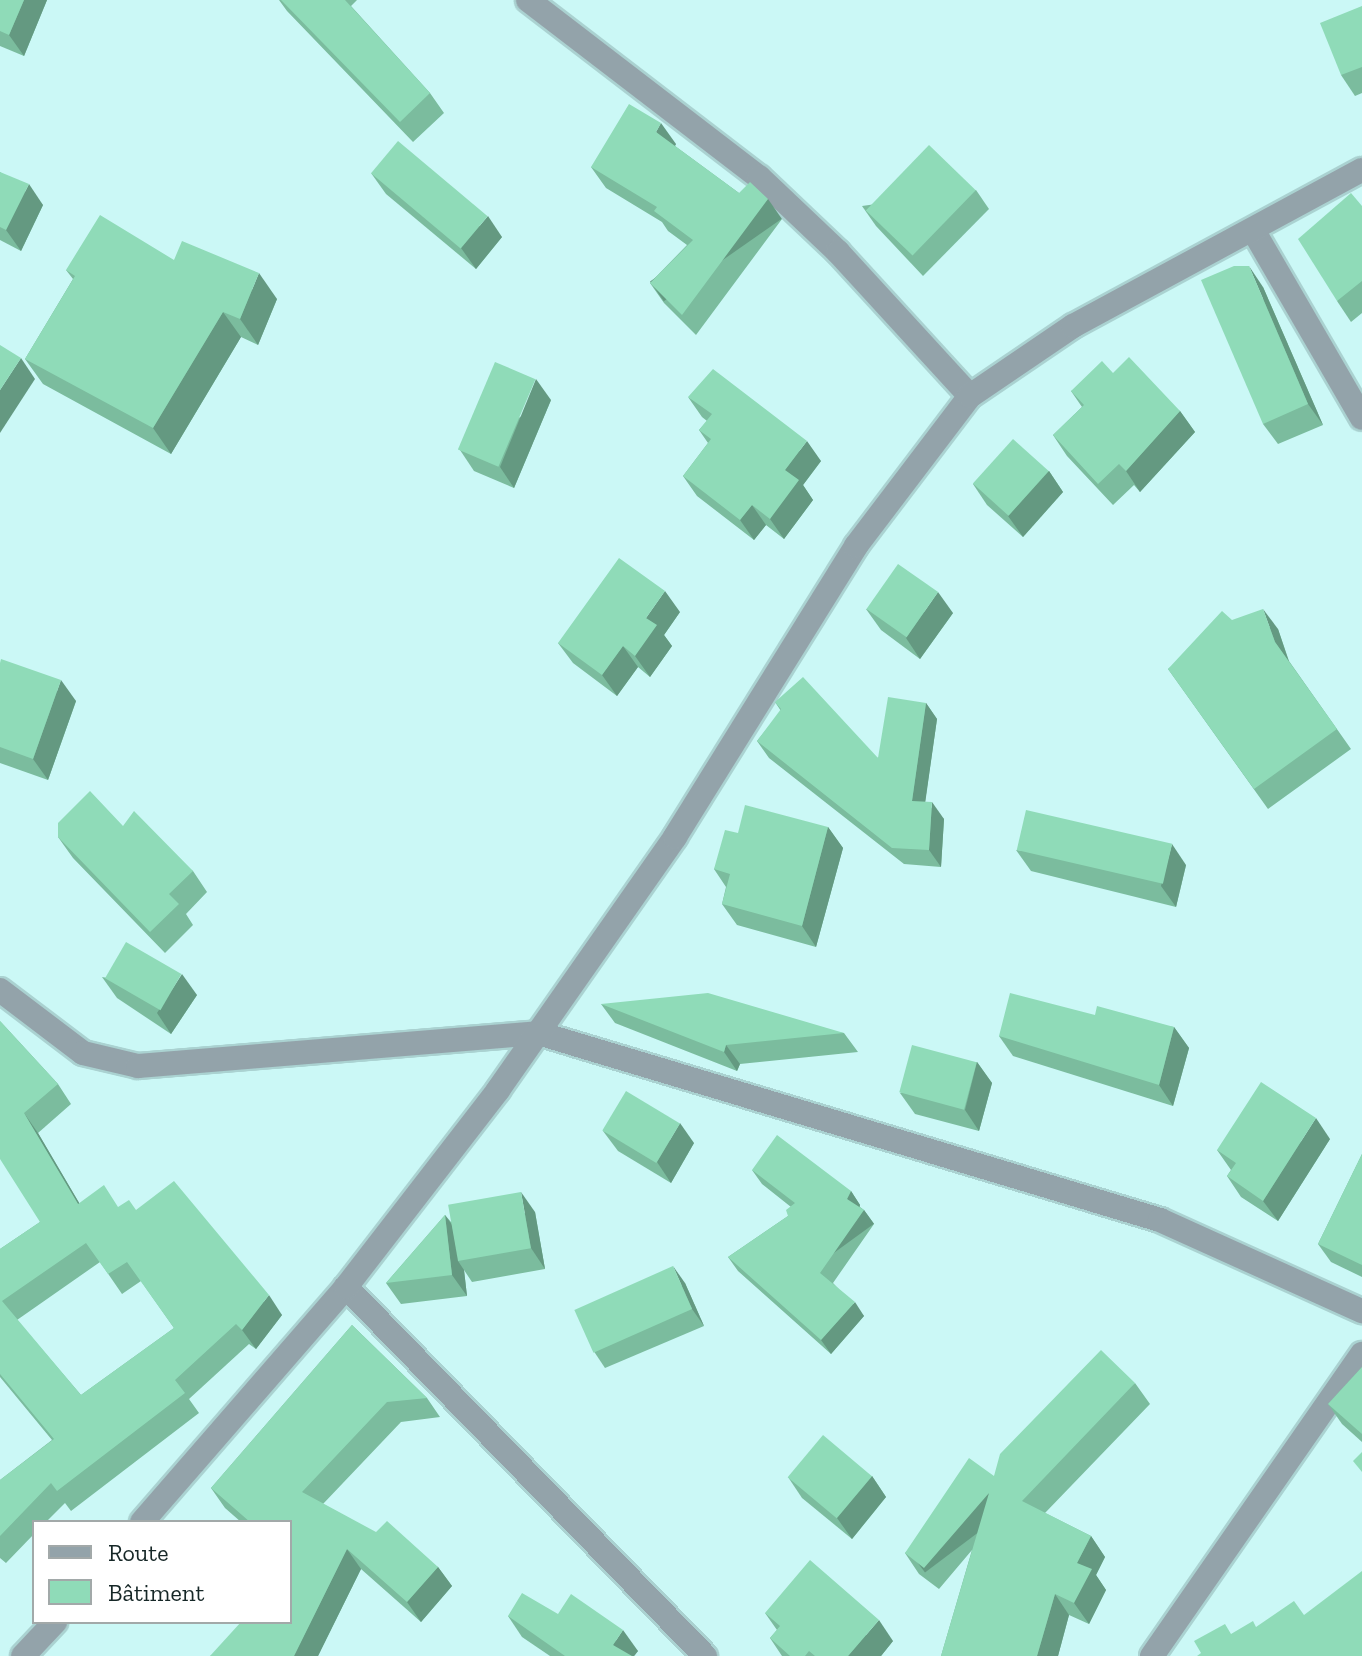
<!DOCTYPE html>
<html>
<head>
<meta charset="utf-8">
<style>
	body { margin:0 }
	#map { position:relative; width:1362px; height:1656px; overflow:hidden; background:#cbf8f6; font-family:"Zilla Slab",serif }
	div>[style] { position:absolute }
	.roads { filter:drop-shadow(2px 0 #aad2d1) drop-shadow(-2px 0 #aad2d1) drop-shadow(0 2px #aad2d1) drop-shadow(0 -2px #aad2d1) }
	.minor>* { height:24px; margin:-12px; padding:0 12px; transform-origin:12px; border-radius:12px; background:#93a3aa }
	.wall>* { inset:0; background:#7bbc9e }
	.shaded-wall>* { inset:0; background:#649981; transform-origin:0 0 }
	.building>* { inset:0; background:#8fdbb8; transform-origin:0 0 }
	span { translate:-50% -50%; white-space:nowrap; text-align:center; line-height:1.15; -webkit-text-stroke:6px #fff; paint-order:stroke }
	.legend { position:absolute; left:32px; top:1520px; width:260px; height:104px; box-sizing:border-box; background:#fff; border:2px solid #a2a9a9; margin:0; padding:10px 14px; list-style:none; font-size:24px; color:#162727 }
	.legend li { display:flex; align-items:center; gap:16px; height:40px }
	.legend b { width:40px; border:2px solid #a2a9a9 }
</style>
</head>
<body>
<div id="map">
	<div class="roads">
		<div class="minor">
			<i style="left:528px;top:0;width:291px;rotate:37.5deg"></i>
			<i style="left:759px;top:177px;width:109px;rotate:43.5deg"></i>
			<i style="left:838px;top:252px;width:195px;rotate:47.5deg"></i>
			<i style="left:1253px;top:230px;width:217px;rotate:59.9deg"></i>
			<i style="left:0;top:990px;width:104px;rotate:37.2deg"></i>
			<i style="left:83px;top:1053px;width:57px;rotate:13.3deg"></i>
			<i style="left:138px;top:1066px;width:401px;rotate:-4.7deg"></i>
			<i style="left:538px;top:1033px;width:650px;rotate:16.73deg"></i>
			<i style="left:1160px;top:1220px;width:222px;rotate:24.3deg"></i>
			<i style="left:346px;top:1287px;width:515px;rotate:45.79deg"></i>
			<i style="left:142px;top:1522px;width:311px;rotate:-49deg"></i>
			<i style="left:346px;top:1287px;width:249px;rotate:-52.3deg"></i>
			<i style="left:498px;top:1090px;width:309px;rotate:-55deg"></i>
			<i style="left:675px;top:837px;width:343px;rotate:-58.1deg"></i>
			<i style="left:856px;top:546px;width:188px;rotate:-52.8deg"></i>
			<i style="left:970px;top:396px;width:125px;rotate:-34.2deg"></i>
			<i style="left:1073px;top:326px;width:328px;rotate:-28.4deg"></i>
			<i style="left:23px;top:1656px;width:47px;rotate:-46.7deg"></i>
			<i style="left:1152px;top:1656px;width:368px;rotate:-55.2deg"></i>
		</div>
	</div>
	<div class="wall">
		<i style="clip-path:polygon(0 0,47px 0,24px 56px,0 46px)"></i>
		<i style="clip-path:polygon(279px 0,357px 0,351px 6px,430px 93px,444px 113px,413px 142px,287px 11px)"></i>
		<i style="clip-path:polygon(1362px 6px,1362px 93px,1355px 96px,1341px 75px)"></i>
		<i style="clip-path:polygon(676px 144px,675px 146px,739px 193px,782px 219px,696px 335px,664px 303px,650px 283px,687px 245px,668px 231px,662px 222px,606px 188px,591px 167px)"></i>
		<i style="clip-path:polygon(0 172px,43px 205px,21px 251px,0 240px)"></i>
		<i style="clip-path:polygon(371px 173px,502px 237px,476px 269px,386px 194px)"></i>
		<i style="clip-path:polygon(976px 190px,989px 209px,923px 276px,876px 226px,862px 206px)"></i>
		<i style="clip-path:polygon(1362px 206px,1362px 313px,1351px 322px,1337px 301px)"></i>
		<i style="clip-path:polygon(174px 260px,277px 299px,258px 345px,241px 337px,171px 454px,43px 384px,25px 359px,73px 279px,66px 270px)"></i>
		<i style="clip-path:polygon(1263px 287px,1323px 425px,1278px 444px,1263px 424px)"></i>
		<i style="clip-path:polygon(1113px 373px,1180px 411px,1195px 432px,1140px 492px,1134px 485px,1113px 505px,1067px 456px,1053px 435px,1082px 407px,1071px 391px)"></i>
		<i style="clip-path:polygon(688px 397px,821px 461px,803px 485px,813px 500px,784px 539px,766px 525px,754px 540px,697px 496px,683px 476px,708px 443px,699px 430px,707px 421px,702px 417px)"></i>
		<i style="clip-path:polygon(551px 400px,514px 488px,474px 471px,460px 450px)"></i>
		<i style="clip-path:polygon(1049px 471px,1063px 492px,1023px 537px,987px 505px,973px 484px)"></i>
		<i style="clip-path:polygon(866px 609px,953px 613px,920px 659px,881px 630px)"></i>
		<i style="clip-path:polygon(680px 612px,664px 635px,672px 646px,650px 677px,638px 667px,617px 696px,573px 663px,558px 643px)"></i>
		<i style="clip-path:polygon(1232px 620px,1278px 629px,1289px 661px,1351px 749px,1268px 809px,1168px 669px)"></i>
		<i style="clip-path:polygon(0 663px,76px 701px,48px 780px,0 763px)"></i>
		<i style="clip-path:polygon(775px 702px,878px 758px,926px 703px,937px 719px,925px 802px,944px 819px,941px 867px,904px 864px,769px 758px,757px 741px,781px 711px)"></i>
		<i style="clip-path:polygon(123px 826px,193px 871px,207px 892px,186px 914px,193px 925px,165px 953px,73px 858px,58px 837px)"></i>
		<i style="clip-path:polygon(828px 827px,843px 848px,816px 947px,737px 925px,722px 904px,726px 887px,714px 869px,738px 833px)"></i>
		<i style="clip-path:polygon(1016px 850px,1186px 865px,1176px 907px,1031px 871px)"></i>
		<i style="clip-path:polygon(102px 977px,197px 995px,171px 1034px,117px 998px)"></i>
		<i style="clip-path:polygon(601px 1004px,844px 1033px,858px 1052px,740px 1064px,737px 1071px,615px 1023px)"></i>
		<i style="clip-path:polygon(1095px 1015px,1174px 1027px,1189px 1048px,1173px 1106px,1013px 1056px,999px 1036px)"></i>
		<i style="clip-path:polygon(evenodd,0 1021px,58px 1084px,71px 1104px,38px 1133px,79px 1203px,136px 1210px,282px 1315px,256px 1349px,249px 1344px,189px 1399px,199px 1413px,71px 1511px,65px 1503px,46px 1522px,34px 1522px,34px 1534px,6px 1563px,0 1558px,0 1480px,52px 1440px,0 1377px,0 1249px,40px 1222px,0 1021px,100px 1262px,122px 1294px,141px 1281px,174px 1328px,81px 1395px,17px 1320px,100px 1262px)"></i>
		<i style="clip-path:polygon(977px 1062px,992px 1083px,979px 1131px,915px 1114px,900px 1093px)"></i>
		<i style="clip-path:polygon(603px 1131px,694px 1143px,671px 1183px,618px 1151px)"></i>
		<i style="clip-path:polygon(1330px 1139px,1278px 1221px,1241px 1197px,1227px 1176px,1231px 1170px,1217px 1150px)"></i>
		<i style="clip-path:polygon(1362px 1154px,1362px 1277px,1331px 1262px,1318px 1244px)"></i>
		<i style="clip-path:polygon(752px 1170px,851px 1191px,860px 1205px,860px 1207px,864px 1210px,874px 1224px,833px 1283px,864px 1316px,831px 1354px,738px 1271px,728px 1257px,788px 1216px,791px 1207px,762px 1184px)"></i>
		<i style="clip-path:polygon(535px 1212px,545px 1269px,472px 1282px,464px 1270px,467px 1296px,401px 1304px,386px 1283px,445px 1215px,451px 1222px)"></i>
		<i style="clip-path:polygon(685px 1283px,704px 1326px,605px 1368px,593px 1350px)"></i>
		<i style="clip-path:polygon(352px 1325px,427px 1398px,440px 1417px,401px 1422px,323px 1504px,438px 1567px,452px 1586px,421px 1622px,361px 1569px,318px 1656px,210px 1656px,290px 1622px,290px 1522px,241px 1522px,225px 1508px,211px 1488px)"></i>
		<i style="clip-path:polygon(1362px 1367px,1362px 1442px,1342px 1424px,1328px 1404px)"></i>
		<i style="clip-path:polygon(1135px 1383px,1150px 1404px,1045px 1513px,1091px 1536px,1105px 1557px,1096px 1575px,1106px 1590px,1089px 1624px,1069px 1615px,1058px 1656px,941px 1656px,972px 1550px,939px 1589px,919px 1574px,905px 1553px,994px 1476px)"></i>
		<i style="clip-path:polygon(872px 1476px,886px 1497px,852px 1539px,802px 1498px,788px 1477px)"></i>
		<i style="clip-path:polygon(765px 1613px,893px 1641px,881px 1656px,782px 1656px,770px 1638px,777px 1630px)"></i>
		<i style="clip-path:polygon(558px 1614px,638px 1651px,634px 1656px,550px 1656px,522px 1637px,508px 1616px)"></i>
	</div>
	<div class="shaded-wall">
		<i style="clip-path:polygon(24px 0,47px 0,24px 56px,9px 35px)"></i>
		<i style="clip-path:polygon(661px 123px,676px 144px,671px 153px,656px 132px)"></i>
		<i style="clip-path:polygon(29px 184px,43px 205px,21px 251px,6px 230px)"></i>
		<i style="left:768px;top:199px;width:24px;height:144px;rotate:55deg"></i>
		<i style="clip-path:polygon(488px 216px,502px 237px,476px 269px,461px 248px)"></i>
		<i style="clip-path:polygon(1249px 266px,1263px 287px,1323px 425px,1308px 404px)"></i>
		<i style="clip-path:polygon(259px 273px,277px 299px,258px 345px,240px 319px)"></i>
		<i style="clip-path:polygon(223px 312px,241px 337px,171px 454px,153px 428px)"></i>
		<i style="clip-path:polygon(21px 358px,35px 379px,0 433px,0 390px)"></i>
		<i style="clip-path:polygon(536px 379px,551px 400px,514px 488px,500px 467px)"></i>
		<i style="clip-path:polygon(1180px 411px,1195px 432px,1140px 492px,1126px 471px)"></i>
		<i style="clip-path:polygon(807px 441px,821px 461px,803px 485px,813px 500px,784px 539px,770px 519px,785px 470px)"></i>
		<i style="clip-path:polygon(1049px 471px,1063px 492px,1023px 537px,1008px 516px)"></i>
		<i style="clip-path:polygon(752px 505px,766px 525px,754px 540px,740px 520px)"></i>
		<i style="clip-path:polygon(665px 591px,680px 612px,664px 635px,672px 646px,650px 677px,635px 656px,646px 618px)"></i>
		<i style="clip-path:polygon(938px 592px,953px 613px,920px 659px,906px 638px)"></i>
		<i style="clip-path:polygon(1263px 609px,1278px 629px,1289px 662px,1275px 642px)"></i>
		<i style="clip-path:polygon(623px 646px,638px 667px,617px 696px,602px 675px)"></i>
		<i style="clip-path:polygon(61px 680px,76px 701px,48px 780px,33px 759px)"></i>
		<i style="clip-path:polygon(926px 703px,937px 719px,923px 818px,912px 801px)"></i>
		<i style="clip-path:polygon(932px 802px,944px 819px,941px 867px,929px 850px)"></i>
		<i style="clip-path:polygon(828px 827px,843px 848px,816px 947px,802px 926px)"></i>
		<i style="clip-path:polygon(1172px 844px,1186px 865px,1176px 907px,1161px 886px)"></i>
		<i style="clip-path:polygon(182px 974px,197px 995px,171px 1034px,157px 1013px)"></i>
		<i style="clip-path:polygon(1174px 1027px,1189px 1048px,1173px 1106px,1159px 1085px)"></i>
		<i style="clip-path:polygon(726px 1045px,740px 1064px,737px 1071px,724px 1052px)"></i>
		<i style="clip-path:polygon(977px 1062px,992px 1083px,979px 1131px,965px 1110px)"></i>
		<i style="clip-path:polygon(24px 1113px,38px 1133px,91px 1223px,78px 1204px)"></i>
		<i style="clip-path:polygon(1316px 1118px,1330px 1139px,1278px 1221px,1263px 1201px)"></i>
		<i style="clip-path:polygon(680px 1123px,694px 1143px,671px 1183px,657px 1162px)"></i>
		<i style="clip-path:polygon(851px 1191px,860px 1205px,856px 1214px,847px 1199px)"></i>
		<i style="clip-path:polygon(521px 1192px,535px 1212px,545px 1269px,531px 1248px)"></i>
		<i style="left:864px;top:1210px;width:17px;height:77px;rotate:54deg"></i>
		<i style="clip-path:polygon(445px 1215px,460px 1236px,458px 1261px,464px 1270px,467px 1296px,452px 1275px)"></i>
		<i style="clip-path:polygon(673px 1266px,685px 1283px,704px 1326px,692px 1309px)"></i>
		<i style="clip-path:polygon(269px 1295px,282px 1315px,256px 1349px,242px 1330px)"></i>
		<i style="clip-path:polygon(855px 1302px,864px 1316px,831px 1354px,821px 1340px)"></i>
		<i style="clip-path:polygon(872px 1476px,886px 1497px,852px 1539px,837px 1518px)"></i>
		<i style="left:989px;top:1493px;width:25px;height:99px;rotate:53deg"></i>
		<i style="clip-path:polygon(1091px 1536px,1105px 1557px,1096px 1575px,1106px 1590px,1089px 1624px,1074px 1603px,1077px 1563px)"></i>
		<i style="clip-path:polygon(347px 1549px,361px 1569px,318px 1656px,294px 1656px)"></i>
		<i style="clip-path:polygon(438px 1567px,452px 1586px,421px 1622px,407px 1602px)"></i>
		<i style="clip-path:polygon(1055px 1594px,1069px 1615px,1058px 1656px,1037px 1656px)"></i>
		<i style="clip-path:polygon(879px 1620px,893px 1641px,881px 1656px,848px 1656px)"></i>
		<i style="clip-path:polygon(623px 1630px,638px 1651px,634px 1656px,620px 1656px,613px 1645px)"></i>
	</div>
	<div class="building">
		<i style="clip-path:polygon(0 0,24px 0,9px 35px,0 31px)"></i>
		<i style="clip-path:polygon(281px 0,345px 0,430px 93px,400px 122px)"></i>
		<i style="clip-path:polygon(1362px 6px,1362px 67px,1341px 75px,1320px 23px)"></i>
		<i style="clip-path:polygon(629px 104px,661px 123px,656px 132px,739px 193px,750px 182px,768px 199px,682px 315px,650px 283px,693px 240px,654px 211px,657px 207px,591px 167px)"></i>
		<i style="left:398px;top:141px;width:117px;height:42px;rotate:40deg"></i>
		<i style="left:929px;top:145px;width:65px;height:91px;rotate:44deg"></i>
		<i style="clip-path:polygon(0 172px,29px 184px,6px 230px,0 227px)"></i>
		<i style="clip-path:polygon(1351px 193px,1362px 206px,1362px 281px,1337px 301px,1298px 239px)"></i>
		<i style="clip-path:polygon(100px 215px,174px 260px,182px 241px,259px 273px,240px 319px,223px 312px,153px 428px,25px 359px,75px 276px,66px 270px)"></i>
		<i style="clip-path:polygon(1234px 266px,1249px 266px,1308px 404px,1263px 424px,1201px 280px)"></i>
		<i style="clip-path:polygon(0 345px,21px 358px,0 390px)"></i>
		<i style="clip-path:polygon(1129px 357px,1180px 411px,1126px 471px,1119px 464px,1098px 484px,1053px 435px,1084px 405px,1071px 391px,1102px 361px,1113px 373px)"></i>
		<i style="left:495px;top:362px;width:44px;height:95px;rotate:23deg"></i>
		<i style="clip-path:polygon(713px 369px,807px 441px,785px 470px,799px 480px,770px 519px,752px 505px,740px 520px,683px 476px,711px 439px,699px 430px,712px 414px,688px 397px)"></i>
		<i style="left:1013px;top:439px;width:48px;height:60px;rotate:42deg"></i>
		<i style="clip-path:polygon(619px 558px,665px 591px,646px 618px,657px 625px,635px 656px,623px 646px,602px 675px,558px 643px)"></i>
		<i style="left:898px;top:564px;width:49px;height:55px;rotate:35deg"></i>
		<i style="clip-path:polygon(1263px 609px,1275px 642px,1337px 729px,1254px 789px,1168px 669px,1222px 611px,1232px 620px)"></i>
		<i style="clip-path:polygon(1px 659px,61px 680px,33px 759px,0 747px,0 663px)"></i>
		<i style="clip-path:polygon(803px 677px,878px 758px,888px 697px,926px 703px,912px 801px,932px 802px,929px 850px,892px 848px,757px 741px,781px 709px,775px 702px)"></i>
		<i style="clip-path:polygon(90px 791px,123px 826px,134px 811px,193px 871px,169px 894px,179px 904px,150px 932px,58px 837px,58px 823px)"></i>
		<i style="clip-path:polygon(745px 805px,828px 827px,802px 926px,722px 904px,730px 874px,714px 869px,725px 830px,738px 833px)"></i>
		<i style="left:1026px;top:810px;width:150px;height:41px;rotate:13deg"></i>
		<i style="left:126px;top:942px;width:64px;height:42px;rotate:30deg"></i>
		<i style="clip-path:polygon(708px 993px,844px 1033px,726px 1045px,724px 1052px,601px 1004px)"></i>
		<i style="clip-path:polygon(1010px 993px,1095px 1015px,1097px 1006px,1174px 1027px,1159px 1085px,999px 1036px)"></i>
		<i style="clip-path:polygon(evenodd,0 1021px,58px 1084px,24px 1113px,78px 1204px,104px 1185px,118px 1207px,129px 1200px,136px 1210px,174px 1181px,269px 1295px,242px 1330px,236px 1324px,175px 1380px,185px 1393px,57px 1491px,51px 1483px,0 1536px,0 1480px,54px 1439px,0 1374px,0 1249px,40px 1222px,0 1159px,0 1021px,86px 1243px,108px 1274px,127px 1262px,174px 1328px,81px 1395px,2px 1301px,86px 1243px)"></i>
		<i style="left:912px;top:1045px;width:67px;height:49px;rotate:15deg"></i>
		<i style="clip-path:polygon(1261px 1082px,1316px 1118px,1263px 1201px,1227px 1176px,1236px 1163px,1217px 1150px)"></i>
		<i style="left:626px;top:1091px;width:63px;height:46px;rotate:31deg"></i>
		<i style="clip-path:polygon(777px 1135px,851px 1191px,847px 1199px,864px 1210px,820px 1273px,855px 1302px,821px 1340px,728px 1257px,788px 1216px,786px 1210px,795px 1203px,752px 1170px)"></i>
		<i style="clip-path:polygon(1362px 1154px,1362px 1265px,1318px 1244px)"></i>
		<i style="left:521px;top:1192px;width:57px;height:74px;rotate:80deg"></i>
		<i style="clip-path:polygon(445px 1215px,452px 1275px,386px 1283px)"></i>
		<i style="left:673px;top:1266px;width:47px;height:108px;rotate:66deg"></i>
		<i style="clip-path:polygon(352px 1325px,427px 1398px,387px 1402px,302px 1492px,376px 1532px,387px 1521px,438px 1567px,407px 1602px,347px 1549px,294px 1656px,210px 1656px,241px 1622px,290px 1622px,290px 1522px,250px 1522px,211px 1488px)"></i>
		<i style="clip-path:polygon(1101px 1350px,1135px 1383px,1022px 1501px,1091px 1536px,1077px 1563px,1092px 1569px,1074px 1603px,1055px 1594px,1037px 1656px,941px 1656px,989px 1493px,924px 1568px,905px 1553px,969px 1458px,994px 1476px,1000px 1454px)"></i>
		<i style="clip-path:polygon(1362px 1367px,1362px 1434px,1328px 1404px)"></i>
		<i style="left:823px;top:1435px;width:64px;height:55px;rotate:40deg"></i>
		<i style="clip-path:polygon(1362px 1452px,1362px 1472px,1353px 1461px)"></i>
		<i style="clip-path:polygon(810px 1560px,879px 1620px,848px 1656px,815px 1656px,809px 1651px,805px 1656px,790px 1656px,770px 1638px,780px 1626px,765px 1613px)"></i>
		<i style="clip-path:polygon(1362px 1571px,1362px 1656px,1197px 1656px,1201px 1653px,1194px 1641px,1225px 1624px,1231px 1634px,1253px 1621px,1256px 1627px,1294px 1601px,1304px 1615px)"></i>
		<i style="clip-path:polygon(522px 1593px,558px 1614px,571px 1594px,623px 1630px,613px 1645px,632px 1656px,565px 1656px,508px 1616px)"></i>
	</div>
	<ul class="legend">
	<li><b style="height:10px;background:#93a3aa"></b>Route</li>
	<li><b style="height:22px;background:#8fdbb8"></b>Bâtiment</li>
	</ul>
</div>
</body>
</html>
